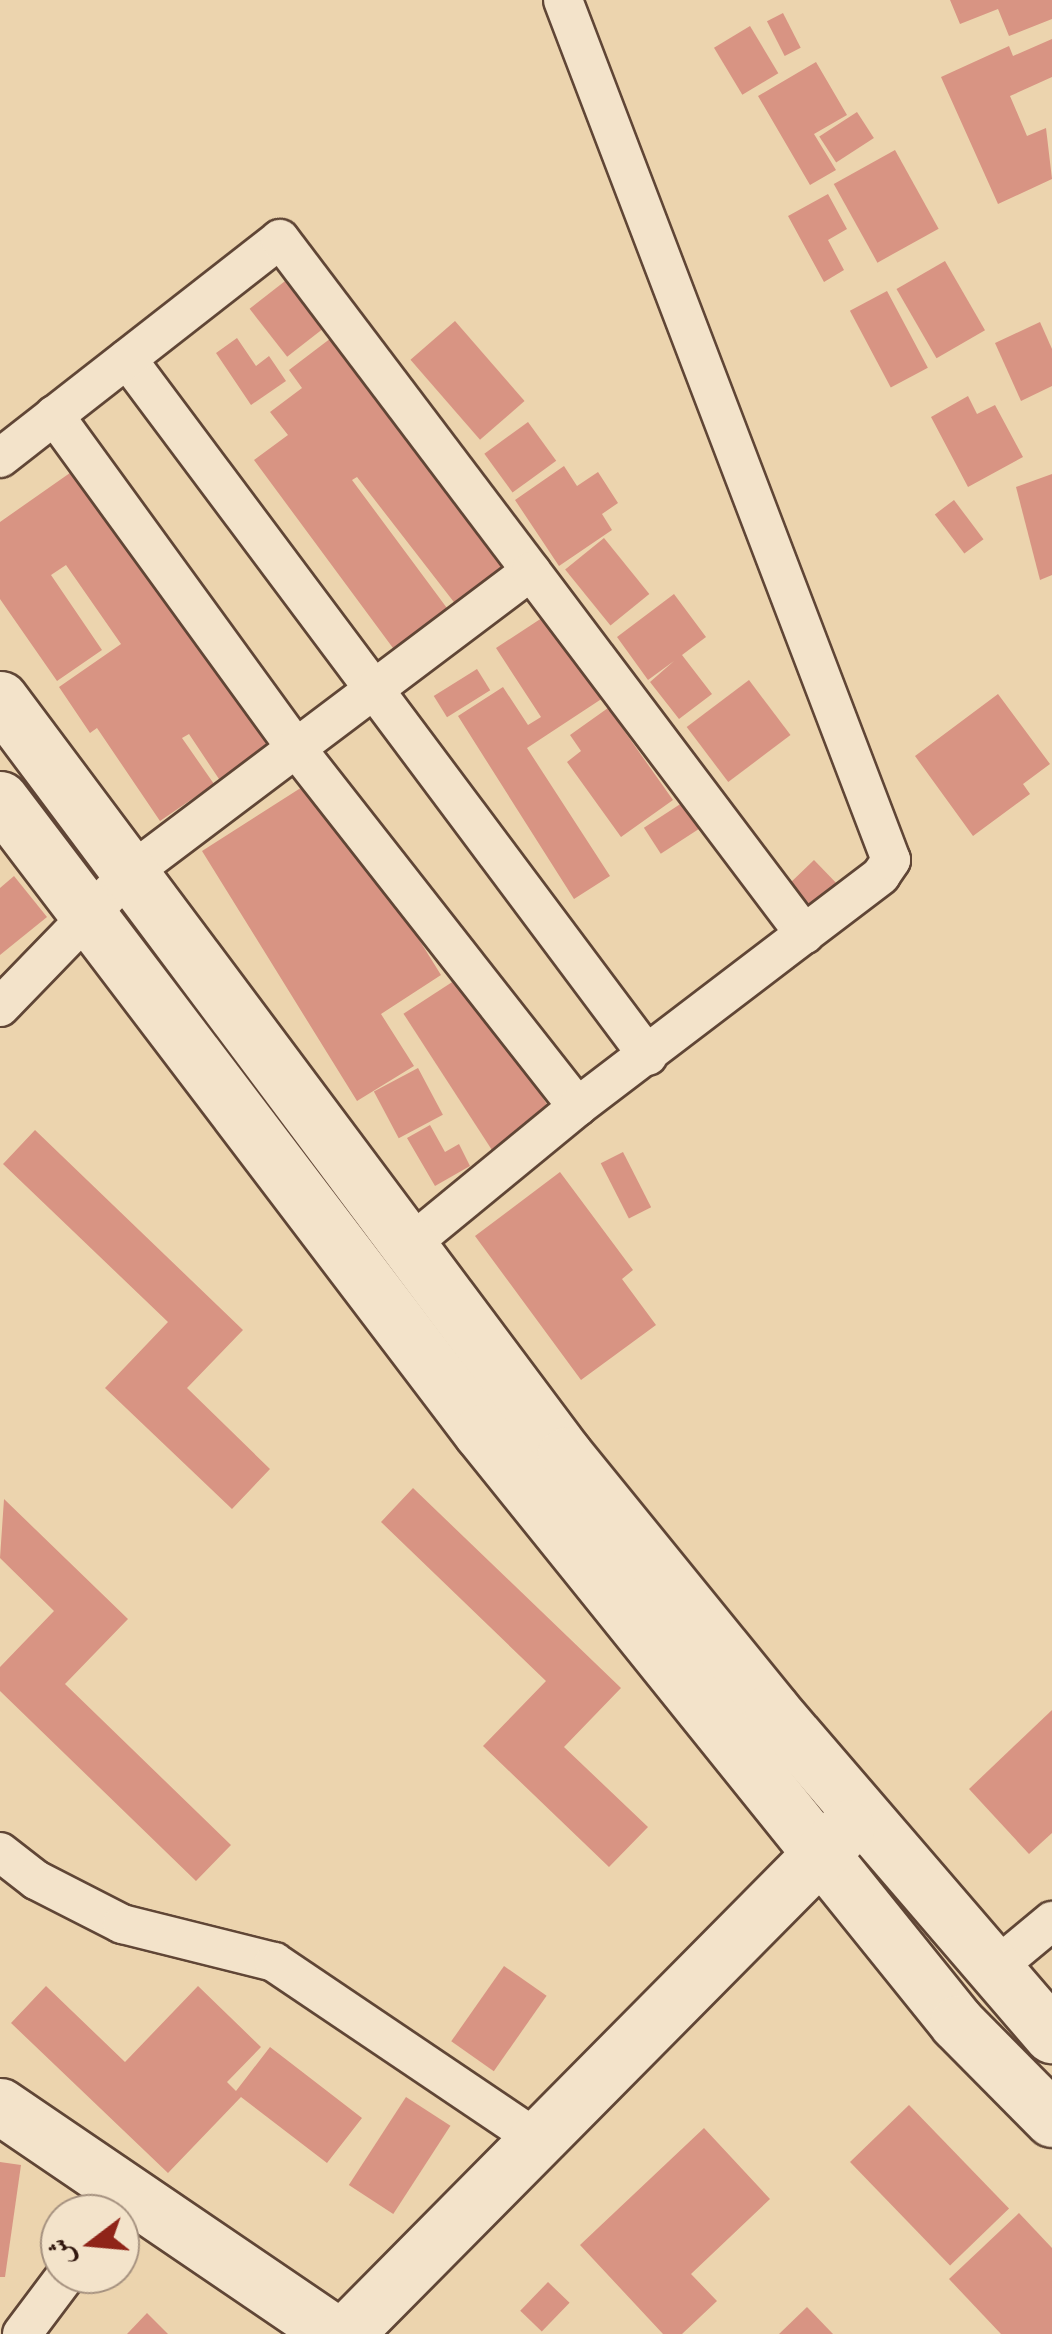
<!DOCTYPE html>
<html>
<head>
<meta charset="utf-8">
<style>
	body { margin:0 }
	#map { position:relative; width:1052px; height:2334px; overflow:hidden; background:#ecd4ae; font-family:"Sorts Mill Goudy",Amiri,serif }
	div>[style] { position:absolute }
	.building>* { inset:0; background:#d89483; transform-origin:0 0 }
	.roads { filter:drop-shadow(2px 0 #604636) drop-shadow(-2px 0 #604636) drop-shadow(0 2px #604636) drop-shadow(0 -2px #604636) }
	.street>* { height:38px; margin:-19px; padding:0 19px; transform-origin:19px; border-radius:19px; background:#f3e3ca }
	.secondary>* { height:55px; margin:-27.5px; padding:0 27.5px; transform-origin:27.5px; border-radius:27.5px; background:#f3e3ca }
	span { translate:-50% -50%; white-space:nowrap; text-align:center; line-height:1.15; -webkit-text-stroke:8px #f3e3ca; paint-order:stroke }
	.north { position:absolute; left:40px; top:2194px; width:100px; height:100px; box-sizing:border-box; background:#f3e3ca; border:2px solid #a5917f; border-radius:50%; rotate:254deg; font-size:28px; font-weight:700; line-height:40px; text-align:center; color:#31170e }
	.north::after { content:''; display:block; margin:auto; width:35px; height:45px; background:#8f2418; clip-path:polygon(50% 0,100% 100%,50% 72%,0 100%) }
</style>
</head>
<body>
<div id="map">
	<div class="building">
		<i style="clip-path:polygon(950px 0,1052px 0,1052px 19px,1009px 36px,998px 9px,960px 24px)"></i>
		<i style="left:783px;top:13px;width:39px;height:18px;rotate:63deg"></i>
		<i style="left:750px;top:26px;width:55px;height:42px;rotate:59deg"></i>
		<i style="clip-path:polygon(1052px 39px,1052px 77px,1010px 96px,1027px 136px,1046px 128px,1052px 179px,998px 204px,941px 77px,1009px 46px,1013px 56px)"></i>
		<i style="clip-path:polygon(816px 62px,847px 115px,814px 134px,836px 170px,810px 185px,758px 96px)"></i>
		<i style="left:857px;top:112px;width:31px;height:45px;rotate:57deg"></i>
		<i style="left:895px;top:150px;width:90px;height:70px;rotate:61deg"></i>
		<i style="clip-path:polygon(828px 194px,847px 229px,828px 240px,844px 270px,824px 282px,788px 216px)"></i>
		<i style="left:945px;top:261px;width:80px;height:56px;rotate:60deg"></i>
		<i style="left:289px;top:278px;width:61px;height:50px;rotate:52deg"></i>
		<i style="left:887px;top:291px;width:87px;height:42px;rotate:62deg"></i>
		<i style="left:455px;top:321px;width:106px;height:59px;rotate:49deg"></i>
		<i style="clip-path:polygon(1040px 322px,1052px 349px,1052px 386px,1021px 401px,995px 343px)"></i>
		<i style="clip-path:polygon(335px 335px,518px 581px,467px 619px,357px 477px,352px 480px,461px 627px,407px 667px,254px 460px,288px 435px,270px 412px,302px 388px,289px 370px)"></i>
		<i style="clip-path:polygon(237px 338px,256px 366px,269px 356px,286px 381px,251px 405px,216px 353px)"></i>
		<i style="clip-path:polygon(968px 396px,977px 414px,995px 405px,1023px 457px,968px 487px,931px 417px)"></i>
		<i style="left:528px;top:422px;width:48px;height:54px;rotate:54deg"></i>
		<i style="clip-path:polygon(87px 461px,279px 742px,221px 782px,189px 734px,182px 738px,214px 784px,160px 821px,97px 728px,90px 733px,59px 687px,121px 644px,66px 565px,51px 575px,102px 650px,57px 681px,0 599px,0 522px)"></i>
		<i style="clip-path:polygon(564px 466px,577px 486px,598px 472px,618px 503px,602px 514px,612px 530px,559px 566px,515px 500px)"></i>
		<i style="clip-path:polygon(1052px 474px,1052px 575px,1040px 580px,1016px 487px)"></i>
		<i style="left:954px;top:500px;width:49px;height:24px;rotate:53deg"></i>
		<i style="left:604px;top:538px;width:72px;height:50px;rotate:51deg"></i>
		<i style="clip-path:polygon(674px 594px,706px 637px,682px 655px,712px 694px,679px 719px,650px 682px,674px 661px,648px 680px,617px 637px)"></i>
		<i style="clip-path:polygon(551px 612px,606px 696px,527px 748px,610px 876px,574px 899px,458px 716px,503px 687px,528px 725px,541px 717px,496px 648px)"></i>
		<i style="left:477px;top:669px;width:25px;height:51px;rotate:58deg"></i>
		<i style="left:749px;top:680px;width:69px;height:78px;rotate:53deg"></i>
		<i style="clip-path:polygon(998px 694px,1050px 764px,1023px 784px,1030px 794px,973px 836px,915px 756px)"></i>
		<i style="clip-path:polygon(608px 708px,673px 800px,621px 837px,567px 762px,581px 751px,570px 735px)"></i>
		<i style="clip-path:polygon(310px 782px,351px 830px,441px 975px,381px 1014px,414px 1066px,357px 1101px,202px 851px)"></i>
		<i style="left:685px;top:801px;width:31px;height:49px;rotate:57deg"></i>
		<i style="left:814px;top:860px;width:33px;height:35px;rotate:46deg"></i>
		<i style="clip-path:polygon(14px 876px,47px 917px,0 955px,0 888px)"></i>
		<i style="left:463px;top:975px;width:169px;height:71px;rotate:57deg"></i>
		<i style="left:418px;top:1068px;width:53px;height:50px;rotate:62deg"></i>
		<i style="clip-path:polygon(430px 1125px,445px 1152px,459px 1144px,470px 1166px,435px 1186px,407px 1138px)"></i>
		<i style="clip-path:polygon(35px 1130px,243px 1330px,187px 1388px,270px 1469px,232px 1509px,105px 1388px,168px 1322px,3px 1164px)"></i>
		<i style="left:623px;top:1152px;width:62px;height:25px;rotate:63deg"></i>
		<i style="clip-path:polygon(560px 1172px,633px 1270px,622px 1279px,656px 1325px,581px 1380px,475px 1236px)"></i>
		<i style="clip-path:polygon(413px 1488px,621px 1688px,564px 1747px,648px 1827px,609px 1867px,483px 1746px,546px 1681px,381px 1522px)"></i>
		<i style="clip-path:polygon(4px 1499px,128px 1619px,65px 1684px,231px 1845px,196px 1881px,0 1691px,0 1667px,54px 1611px,0 1558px)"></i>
		<i style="clip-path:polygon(1052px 1710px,1052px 1833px,1029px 1854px,969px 1789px)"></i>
		<i style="left:504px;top:1966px;width:52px;height:92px;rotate:35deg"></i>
		<i style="clip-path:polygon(46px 1986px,125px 2062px,198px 1986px,261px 2047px,227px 2082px,236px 2091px,270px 2047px,362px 2118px,327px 2163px,241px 2097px,168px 2173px,11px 2023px)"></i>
		<i style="left:406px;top:2097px;width:53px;height:105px;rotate:33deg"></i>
		<i style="left:909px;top:2105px;width:144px;height:82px;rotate:46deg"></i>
		<i style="clip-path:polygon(704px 2128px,770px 2199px,691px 2274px,717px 2301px,682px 2334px,663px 2334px,580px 2245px)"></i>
		<i style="clip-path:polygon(0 2162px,21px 2165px,5px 2277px,0 2277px)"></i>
		<i style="clip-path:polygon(1019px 2213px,1052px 2248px,1052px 2334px,1001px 2334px,949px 2279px)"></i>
		<i style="left:548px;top:2282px;width:30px;height:40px;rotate:44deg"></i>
		<i style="clip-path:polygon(807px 2307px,833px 2334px,779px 2334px)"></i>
		<i style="clip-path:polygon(147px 2313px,168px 2334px,127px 2334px)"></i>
	</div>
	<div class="roads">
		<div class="street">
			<i style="left:127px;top:359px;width:870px;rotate:53.22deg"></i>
			<i style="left:54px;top:415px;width:412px;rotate:54deg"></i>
			<i style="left:296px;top:748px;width:456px;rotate:51.9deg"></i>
			<i style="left:0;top:458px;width:355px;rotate:-38deg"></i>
			<i style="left:280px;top:239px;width:416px;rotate:52.9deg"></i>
			<i style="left:0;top:1007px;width:185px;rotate:-45.9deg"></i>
			<i style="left:129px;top:874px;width:503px;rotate:-37.01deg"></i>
			<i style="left:531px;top:571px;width:455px;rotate:53deg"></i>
			<i style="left:408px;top:1246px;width:219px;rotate:-39.4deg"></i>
			<i style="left:577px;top:1107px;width:382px;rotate:-37.3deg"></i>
			<i style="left:881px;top:875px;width:18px;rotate:-56deg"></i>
			<i style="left:891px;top:860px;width:920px;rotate:-110.88deg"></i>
			<i style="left:0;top:1852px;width:46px;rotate:37.9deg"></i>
			<i style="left:36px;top:1880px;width:97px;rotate:27.1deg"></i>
			<i style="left:122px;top:1924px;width:157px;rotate:14deg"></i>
			<i style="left:274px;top:1962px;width:316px;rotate:34deg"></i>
			<i style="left:993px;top:1970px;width:77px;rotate:-39.7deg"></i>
			<i style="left:22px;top:2334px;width:75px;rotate:-53.1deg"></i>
		</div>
		<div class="secondary">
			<i style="left:0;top:699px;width:944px;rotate:53.23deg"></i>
			<i style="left:565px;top:1455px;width:328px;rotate:50.9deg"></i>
			<i style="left:772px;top:1710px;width:429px;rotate:49.3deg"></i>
			<i style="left:0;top:799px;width:795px;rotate:52.77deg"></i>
			<i style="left:481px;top:1432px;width:759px;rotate:51.15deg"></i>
			<i style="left:957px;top:2023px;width:135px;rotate:45.3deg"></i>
			<i style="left:0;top:2106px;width:405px;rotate:34.2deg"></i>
			<i style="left:345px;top:2334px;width:713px;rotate:-45.28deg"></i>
		</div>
	</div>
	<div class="north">ش</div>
</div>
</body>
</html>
